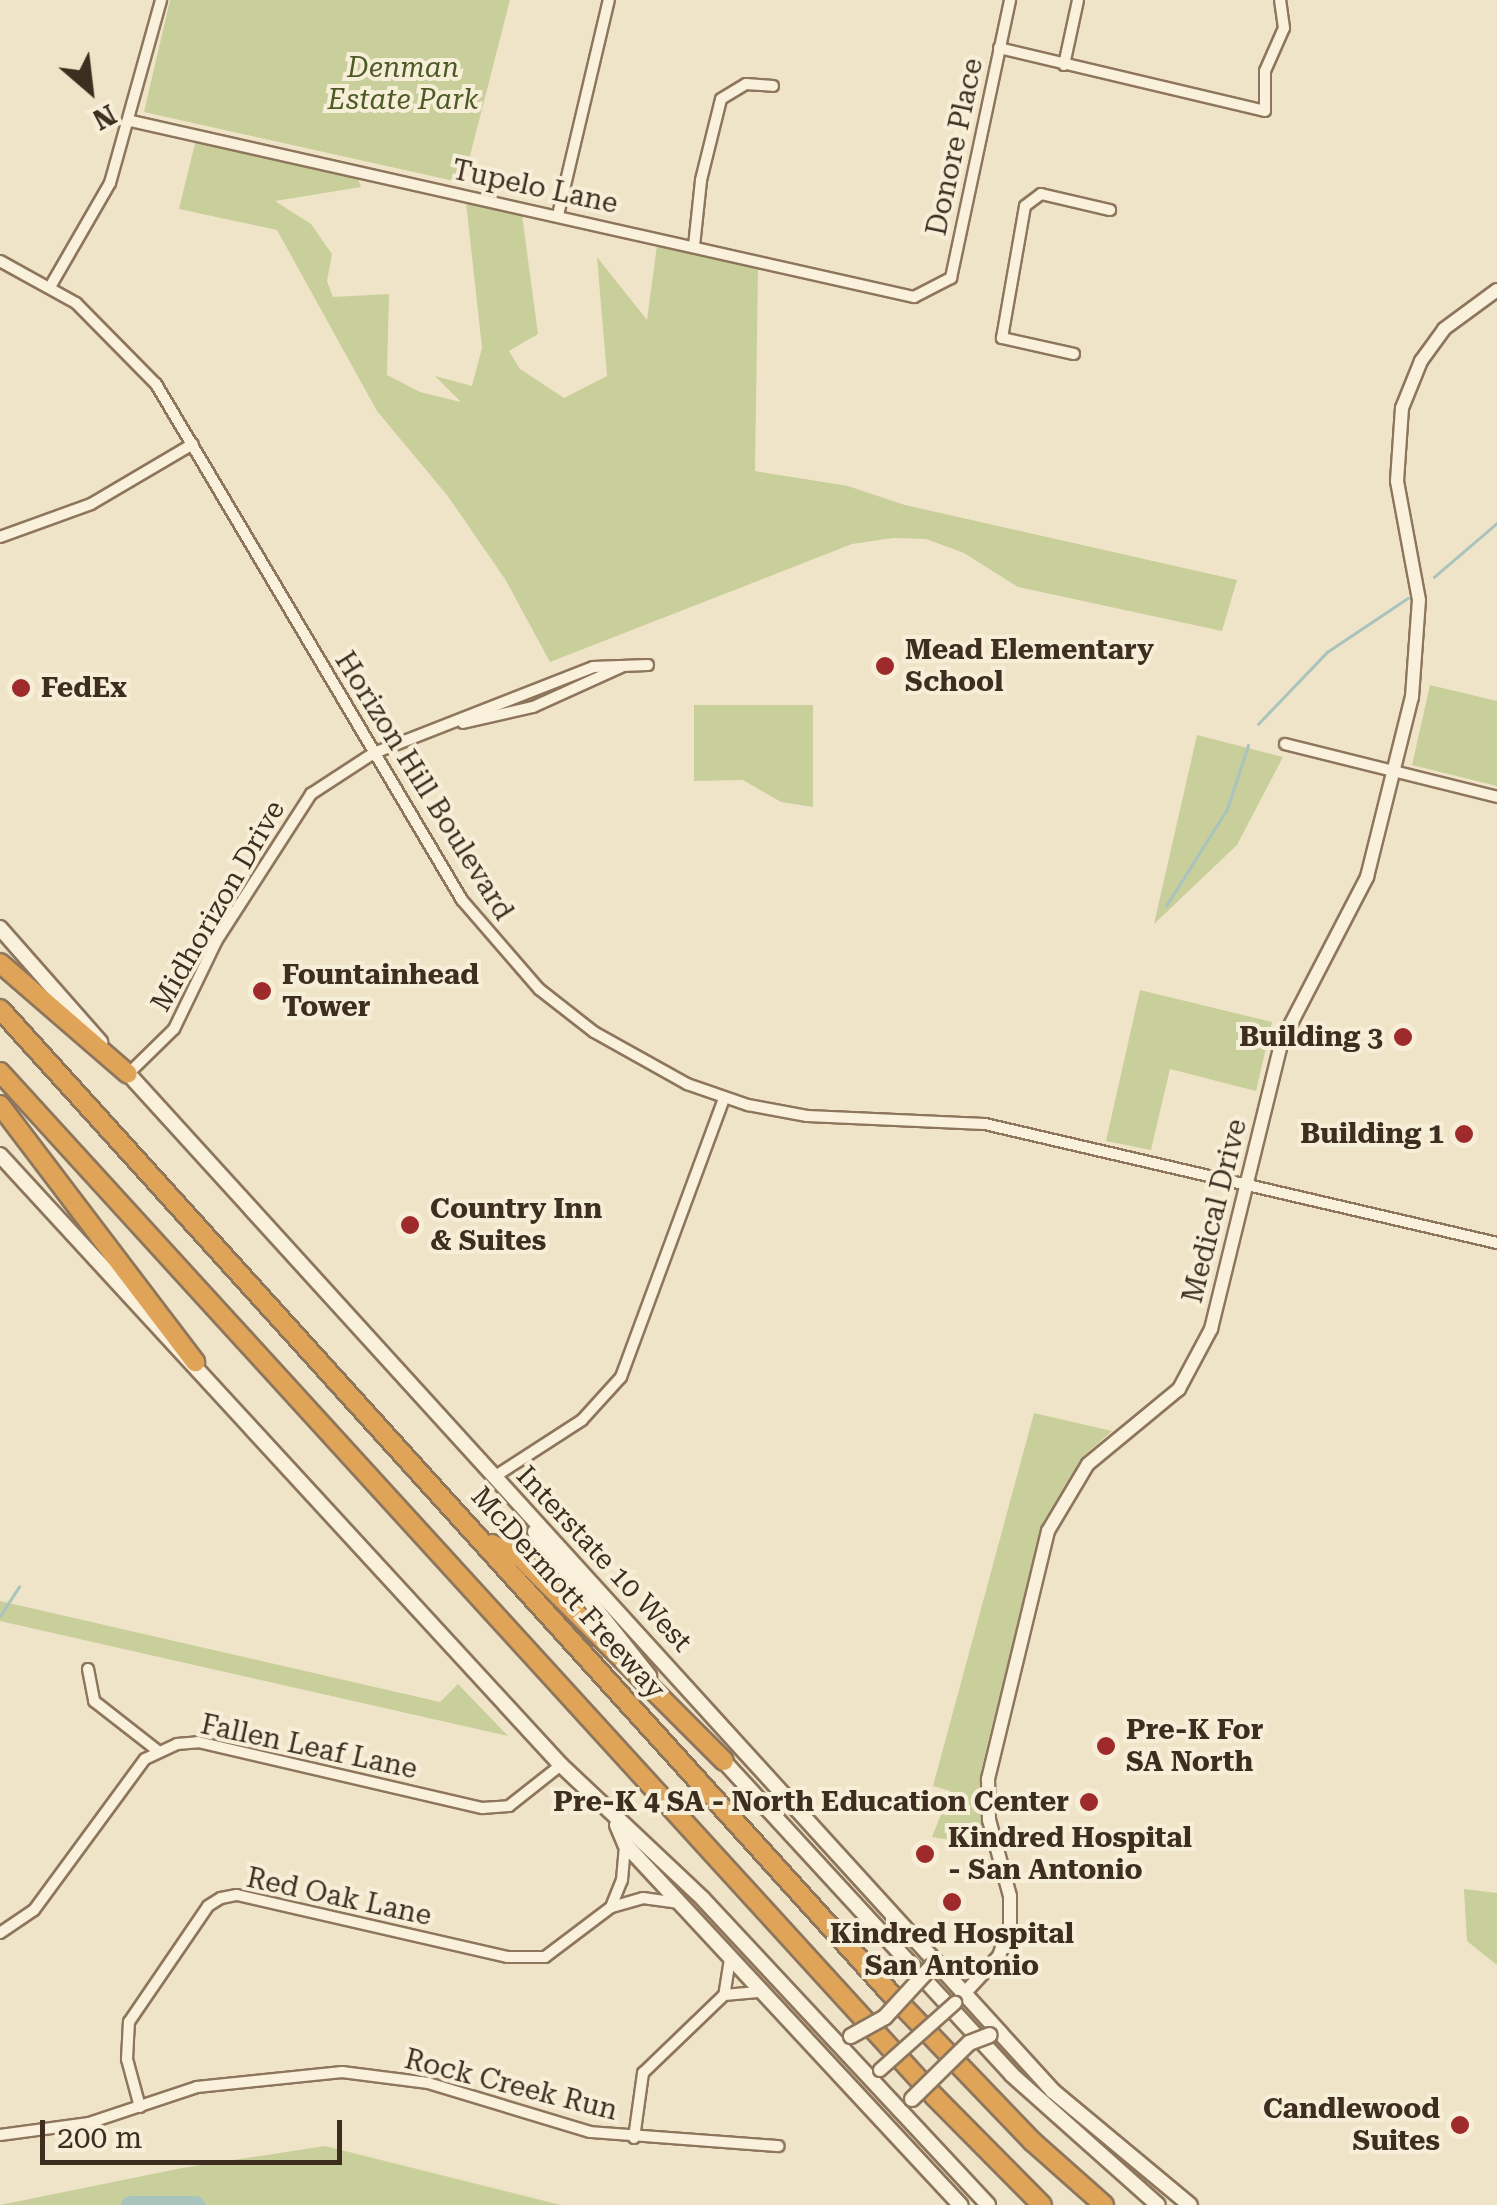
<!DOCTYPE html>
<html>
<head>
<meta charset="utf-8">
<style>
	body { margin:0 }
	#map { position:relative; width:1497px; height:2205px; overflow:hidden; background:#f0e4c8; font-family:"Roboto Serif",serif }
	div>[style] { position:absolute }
	.green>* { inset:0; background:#c9cf9b }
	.stream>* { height:2.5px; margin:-1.25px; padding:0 1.25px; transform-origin:1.25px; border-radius:1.25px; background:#a9c4bc }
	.river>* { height:18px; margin:-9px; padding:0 9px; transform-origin:9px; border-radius:9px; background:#a9c4bc }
	.roads { filter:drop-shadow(2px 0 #8d765c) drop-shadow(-2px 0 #8d765c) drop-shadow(0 2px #8d765c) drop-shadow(0 -2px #8d765c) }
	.minor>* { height:10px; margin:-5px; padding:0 5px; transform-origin:5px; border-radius:5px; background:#faf1dc }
	.tertiary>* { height:12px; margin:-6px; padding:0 6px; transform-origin:6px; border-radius:6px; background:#faf1dc }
	.secondary>* { height:14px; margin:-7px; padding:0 7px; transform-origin:7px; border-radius:7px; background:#faf1dc }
	.motorway>* { height:18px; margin:-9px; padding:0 9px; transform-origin:9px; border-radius:9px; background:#e0a458 }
	.bridges { filter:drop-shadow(2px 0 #8d765c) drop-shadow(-2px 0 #8d765c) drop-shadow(0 2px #8d765c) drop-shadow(0 -2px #8d765c) }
	.tertiary-bridge>* { height:12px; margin:-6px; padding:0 6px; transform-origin:6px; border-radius:6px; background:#faf1dc }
	.secondary-bridge>* { height:14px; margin:-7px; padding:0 7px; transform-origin:7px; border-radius:7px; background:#faf1dc }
	.dots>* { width:28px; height:28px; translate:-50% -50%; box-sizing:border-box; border:5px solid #f7eed8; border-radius:50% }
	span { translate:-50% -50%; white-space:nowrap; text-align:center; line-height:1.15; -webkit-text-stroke:8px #f7eed8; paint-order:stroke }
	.park-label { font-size:28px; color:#4d5a26; font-style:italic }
	.street-label { font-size:28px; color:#3d2e20 }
	.poi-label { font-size:28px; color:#3d2e20; font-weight:700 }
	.left { translate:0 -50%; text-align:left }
	.right { translate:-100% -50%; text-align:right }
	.north { position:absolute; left:40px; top:40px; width:100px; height:100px; -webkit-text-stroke:8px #f7eed8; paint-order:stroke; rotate:152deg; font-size:28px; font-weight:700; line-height:40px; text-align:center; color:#3d2e20 }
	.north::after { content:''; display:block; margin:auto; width:35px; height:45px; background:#3d2e20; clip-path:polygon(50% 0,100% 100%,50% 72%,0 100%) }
	.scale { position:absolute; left:40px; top:2120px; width:302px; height:45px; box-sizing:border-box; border:5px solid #3d2e20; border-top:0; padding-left:12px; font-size:30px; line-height:35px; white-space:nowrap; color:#3d2e20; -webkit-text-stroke:8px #f7eed8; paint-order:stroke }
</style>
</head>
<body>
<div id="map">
	<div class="green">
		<i style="clip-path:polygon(170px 0,510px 0,463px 183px,144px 112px)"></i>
		<i style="clip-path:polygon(196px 139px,357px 176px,361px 187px,275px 201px,311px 224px,332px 254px,327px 281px,333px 297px,389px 294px,387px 375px,420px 392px,461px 402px,435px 376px,472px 386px,482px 348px,466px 202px,522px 215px,538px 334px,509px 351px,520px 369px,564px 398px,607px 376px,597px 257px,647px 320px,657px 245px,758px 269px,755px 471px,848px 486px,905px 505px,1237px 580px,1222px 631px,1018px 587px,964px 553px,926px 539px,893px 538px,852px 544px,550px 662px,505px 579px,447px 495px,377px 411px,277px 230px,179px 209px)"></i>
		<i style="clip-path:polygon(1430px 685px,1497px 701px,1497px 786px,1412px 765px)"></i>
		<i style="clip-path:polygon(694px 705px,813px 705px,813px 807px,781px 802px,743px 780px,694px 781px)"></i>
		<i style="clip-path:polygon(1197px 735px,1283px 757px,1237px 845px,1154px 924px)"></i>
		<i style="clip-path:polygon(1140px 990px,1272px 1022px,1256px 1091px,1170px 1069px,1151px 1150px,1106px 1141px)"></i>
		<i style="clip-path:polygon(1034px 1413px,1112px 1431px,1082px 1457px,1043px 1522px,981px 1770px,983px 1836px,963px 1842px,932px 1837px,950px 1791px,933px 1786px)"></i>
		<i style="clip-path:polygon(0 1601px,440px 1702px,458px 1684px,508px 1736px,0 1621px)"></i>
		<i style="clip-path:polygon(1464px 1889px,1497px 1893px,1497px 1965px,1467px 1941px)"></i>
		<i style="clip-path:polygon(325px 2146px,561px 2205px,0 2205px,182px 2168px)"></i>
	</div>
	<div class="stream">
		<i style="left:1434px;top:577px;width:83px;rotate:-40.6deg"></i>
		<i style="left:1258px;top:724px;width:100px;rotate:-46.2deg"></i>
		<i style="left:1327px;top:652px;width:97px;rotate:-33.7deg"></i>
		<i style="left:1166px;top:906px;width:115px;rotate:-57.8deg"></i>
		<i style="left:1227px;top:809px;width:67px;rotate:-71.8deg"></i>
		<i style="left:0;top:1616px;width:35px;rotate:-57deg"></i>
	</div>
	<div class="river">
		<i style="left:130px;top:2205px;width:66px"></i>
	</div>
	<div class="roads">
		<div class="minor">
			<i style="left:999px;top:48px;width:273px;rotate:13.3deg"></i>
			<i style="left:1265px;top:111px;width:40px;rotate:-90deg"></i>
			<i style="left:1265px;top:71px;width:47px;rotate:-66.2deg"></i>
			<i style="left:1284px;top:28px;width:28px;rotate:-98deg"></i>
			<i style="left:1064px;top:65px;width:66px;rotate:-77.8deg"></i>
			<i style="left:131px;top:121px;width:803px;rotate:12.67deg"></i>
			<i style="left:914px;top:297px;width:42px;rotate:-27.2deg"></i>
			<i style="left:951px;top:278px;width:284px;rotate:-78deg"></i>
			<i style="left:558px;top:215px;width:221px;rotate:-76.7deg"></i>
			<i style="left:694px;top:246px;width:66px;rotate:-83.9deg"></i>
			<i style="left:701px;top:180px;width:83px;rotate:-76.1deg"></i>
			<i style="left:721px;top:99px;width:29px;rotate:-31deg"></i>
			<i style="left:746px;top:84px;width:27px;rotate:4deg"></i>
			<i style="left:0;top:261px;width:87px;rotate:28.9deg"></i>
			<i style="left:76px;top:303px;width:114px;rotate:45.4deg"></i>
			<i style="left:156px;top:384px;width:600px;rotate:59.33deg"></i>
			<i style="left:462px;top:900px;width:118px;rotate:49.1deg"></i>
			<i style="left:539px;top:989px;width:70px;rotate:38deg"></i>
			<i style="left:594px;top:1032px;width:107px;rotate:29.2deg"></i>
			<i style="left:687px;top:1084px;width:65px;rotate:19deg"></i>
			<i style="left:748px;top:1105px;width:60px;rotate:10.6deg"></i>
			<i style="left:807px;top:1116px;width:178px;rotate:2.6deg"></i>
			<i style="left:985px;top:1124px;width:526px;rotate:13.08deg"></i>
			<i style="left:50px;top:287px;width:120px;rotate:-60deg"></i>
			<i style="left:110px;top:183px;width:190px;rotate:-74.4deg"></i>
			<i style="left:1074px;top:354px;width:74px;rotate:-167.5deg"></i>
			<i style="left:1002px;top:338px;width:134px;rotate:-80.1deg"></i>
			<i style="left:1025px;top:206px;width:20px;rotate:-37deg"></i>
			<i style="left:1041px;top:194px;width:71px;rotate:13.1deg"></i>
			<i style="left:0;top:537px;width:97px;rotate:-19.9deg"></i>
			<i style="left:91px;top:504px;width:118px;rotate:-30.5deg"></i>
			<i style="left:463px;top:723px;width:72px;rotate:-12.9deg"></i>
			<i style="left:533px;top:707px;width:97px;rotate:-24.4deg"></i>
			<i style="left:1285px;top:744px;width:219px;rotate:14deg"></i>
			<i style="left:128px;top:1074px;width:64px;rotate:-44.4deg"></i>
			<i style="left:174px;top:1029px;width:99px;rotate:-64.2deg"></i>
			<i style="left:217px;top:940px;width:174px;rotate:-57.2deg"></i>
			<i style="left:311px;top:794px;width:75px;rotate:-33.1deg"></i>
			<i style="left:374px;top:753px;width:235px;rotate:-21.4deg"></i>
			<i style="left:593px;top:667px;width:55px;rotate:-2.1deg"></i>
			<i style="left:494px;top:1477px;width:105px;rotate:-32.9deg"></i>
			<i style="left:582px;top:1420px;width:58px;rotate:-47.8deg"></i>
			<i style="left:621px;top:1377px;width:297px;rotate:-69.7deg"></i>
			<i style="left:88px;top:1669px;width:33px;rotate:79deg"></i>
			<i style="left:94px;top:1701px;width:81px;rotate:38deg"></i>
			<i style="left:612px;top:1907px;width:32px;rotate:-16deg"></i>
			<i style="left:643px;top:1898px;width:35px;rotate:8deg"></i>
			<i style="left:0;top:1933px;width:41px;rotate:-34.1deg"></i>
			<i style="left:34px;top:1910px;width:187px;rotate:-53.7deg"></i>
			<i style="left:145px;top:1759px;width:35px;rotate:-25deg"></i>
			<i style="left:177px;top:1744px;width:21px;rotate:-5deg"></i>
			<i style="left:198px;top:1742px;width:292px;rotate:13.1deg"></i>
			<i style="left:482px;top:1808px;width:27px;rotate:-4deg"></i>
			<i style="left:509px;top:1806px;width:66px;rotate:-38.3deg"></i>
			<i style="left:730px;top:1959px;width:36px;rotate:99deg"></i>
			<i style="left:724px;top:1995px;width:37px;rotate:-5deg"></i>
			<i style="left:140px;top:2107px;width:50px;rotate:-105.2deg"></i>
			<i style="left:127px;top:2059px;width:37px;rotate:-87deg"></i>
			<i style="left:129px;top:2022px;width:140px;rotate:-55.7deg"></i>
			<i style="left:208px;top:1906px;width:15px;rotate:-32deg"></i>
			<i style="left:221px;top:1898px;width:16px;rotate:-11deg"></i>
			<i style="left:237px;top:1895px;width:277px;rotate:12.9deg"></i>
			<i style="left:507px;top:1957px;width:38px"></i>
			<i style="left:545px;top:1957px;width:83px;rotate:-37.1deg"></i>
			<i style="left:611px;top:1907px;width:29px;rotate:-68deg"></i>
			<i style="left:622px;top:1880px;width:36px;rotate:-85deg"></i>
			<i style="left:0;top:2135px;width:90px;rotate:-7.7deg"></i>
			<i style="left:89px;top:2123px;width:114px;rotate:-18.4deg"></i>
			<i style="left:197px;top:2087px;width:146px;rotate:-5.9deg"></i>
			<i style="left:342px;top:2072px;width:87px;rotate:7.3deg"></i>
			<i style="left:428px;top:2083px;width:169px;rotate:16.8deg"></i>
			<i style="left:590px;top:2132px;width:189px;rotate:4.3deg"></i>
			<i style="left:634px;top:2138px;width:66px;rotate:-82.1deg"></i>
			<i style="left:643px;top:2073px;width:112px;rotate:-43.9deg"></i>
		</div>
		<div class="tertiary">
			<i style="left:960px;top:1998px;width:57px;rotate:-47.1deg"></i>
			<i style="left:999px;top:1956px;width:32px;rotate:-70deg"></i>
			<i style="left:1010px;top:1926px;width:30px;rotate:-90deg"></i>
			<i style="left:1010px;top:1896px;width:79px;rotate:-105.4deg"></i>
			<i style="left:989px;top:1820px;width:41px;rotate:-91.4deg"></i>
			<i style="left:988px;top:1779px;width:255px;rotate:-76.4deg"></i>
			<i style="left:1048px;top:1531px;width:78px;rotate:-59.2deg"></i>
			<i style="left:1088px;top:1464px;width:118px;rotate:-39.5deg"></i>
			<i style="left:1179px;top:1389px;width:68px;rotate:-61.9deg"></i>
			<i style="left:1211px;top:1329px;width:297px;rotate:-76.2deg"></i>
			<i style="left:1282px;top:1041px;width:185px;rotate:-62.6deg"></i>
			<i style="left:1367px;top:877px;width:186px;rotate:-76deg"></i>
			<i style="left:1412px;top:697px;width:97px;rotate:-85.9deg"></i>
			<i style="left:1419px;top:600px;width:121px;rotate:-100.5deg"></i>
			<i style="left:1397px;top:481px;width:73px;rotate:-86.1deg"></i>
			<i style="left:1402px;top:408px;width:51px;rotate:-68deg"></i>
			<i style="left:1421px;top:361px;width:39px;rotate:-54deg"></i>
			<i style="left:1444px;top:329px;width:66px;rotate:-36.3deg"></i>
		</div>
		<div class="secondary">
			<i style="left:0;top:928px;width:152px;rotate:48.7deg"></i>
			<i style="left:124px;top:1069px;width:1381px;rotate:47.73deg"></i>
			<i style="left:1053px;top:2091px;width:178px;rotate:39.8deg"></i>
			<i style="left:0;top:1155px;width:829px;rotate:47.4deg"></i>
			<i style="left:561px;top:1765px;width:195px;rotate:43.3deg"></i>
			<i style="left:703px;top:1899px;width:418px;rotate:47deg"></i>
			<i style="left:535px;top:1532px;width:184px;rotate:51.6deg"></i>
			<i style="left:719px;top:1756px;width:433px;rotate:47.4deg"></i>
			<i style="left:1012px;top:2075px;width:195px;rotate:41.7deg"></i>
			<i style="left:617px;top:1825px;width:21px;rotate:67deg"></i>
			<i style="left:625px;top:1844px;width:493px;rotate:47.1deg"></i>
		</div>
		<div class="motorway">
			<i style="left:0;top:963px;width:169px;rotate:40.9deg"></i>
			<i style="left:0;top:1009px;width:1328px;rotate:47.87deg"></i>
			<i style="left:891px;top:1994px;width:205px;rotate:46.2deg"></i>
			<i style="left:1033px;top:2142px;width:95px;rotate:41.6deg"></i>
			<i style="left:0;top:1072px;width:1387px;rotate:47.63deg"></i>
			<i style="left:935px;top:2097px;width:152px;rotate:45.3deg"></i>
			<i style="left:0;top:1105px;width:323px;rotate:52.8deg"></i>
			<i style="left:492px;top:1544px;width:32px;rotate:26deg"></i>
			<i style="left:521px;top:1558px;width:287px;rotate:45deg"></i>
		</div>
	</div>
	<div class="bridges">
		<div class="tertiary-bridge">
			<i style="left:880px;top:2070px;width:101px;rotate:-41.8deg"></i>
		</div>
		<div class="secondary-bridge">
			<i style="left:851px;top:2036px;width:39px;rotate:-29deg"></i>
			<i style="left:885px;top:2017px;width:69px;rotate:-47.3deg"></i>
			<i style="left:912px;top:2099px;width:80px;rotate:-44.5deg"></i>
			<i style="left:969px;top:2043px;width:22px;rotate:-21deg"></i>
		</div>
	</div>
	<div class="dots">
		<i style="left:885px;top:666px;background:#9e2a2b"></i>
		<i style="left:21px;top:688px;background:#9e2a2b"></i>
		<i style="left:262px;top:991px;background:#9e2a2b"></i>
		<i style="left:1403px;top:1037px;background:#9e2a2b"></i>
		<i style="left:1464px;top:1134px;background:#9e2a2b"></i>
		<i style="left:410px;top:1225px;background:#9e2a2b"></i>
		<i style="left:1106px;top:1746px;background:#9e2a2b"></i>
		<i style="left:1089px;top:1802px;background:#9e2a2b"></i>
		<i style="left:925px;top:1854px;background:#9e2a2b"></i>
		<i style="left:952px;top:1902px;background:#9e2a2b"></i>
		<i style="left:1460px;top:2125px;background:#9e2a2b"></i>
	</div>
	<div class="park-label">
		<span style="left:403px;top:84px">Denman<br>Estate Park</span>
	</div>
	<div class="street-label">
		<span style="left:955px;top:147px;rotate:-78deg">Donore Place</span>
		<span style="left:535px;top:187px;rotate:12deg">Tupelo Lane</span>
		<span style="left:424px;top:786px;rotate:58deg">Horizon Hill Boulevard</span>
		<span style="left:218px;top:906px;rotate:-60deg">Midhorizon Drive</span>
		<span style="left:1215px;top:1211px;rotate:-76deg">Medical Drive</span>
		<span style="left:604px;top:1559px;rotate:47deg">Interstate 10 West</span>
		<span style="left:568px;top:1593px;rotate:48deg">McDermott Freeway</span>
		<span style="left:309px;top:1747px;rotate:12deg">Fallen Leaf Lane</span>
		<span style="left:339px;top:1897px;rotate:12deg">Red Oak Lane</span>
		<span style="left:511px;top:2085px;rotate:14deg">Rock Creek Run</span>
	</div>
	<div class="poi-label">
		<span class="left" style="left:905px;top:666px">Mead Elementary<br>School</span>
		<span class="left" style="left:41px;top:688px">FedEx</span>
		<span class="left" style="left:282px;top:991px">Fountainhead<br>Tower</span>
		<span class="right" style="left:1383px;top:1037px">Building 3</span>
		<span class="right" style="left:1444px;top:1134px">Building 1</span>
		<span class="left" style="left:430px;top:1225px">Country Inn<br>&amp; Suites</span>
		<span class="left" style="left:1126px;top:1746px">Pre-K For<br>SA North</span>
		<span class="right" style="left:1069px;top:1802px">Pre-K 4 SA - North Education Center</span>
		<span class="left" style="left:948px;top:1854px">Kindred Hospital<br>- San Antonio</span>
		<span style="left:952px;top:1950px">Kindred Hospital<br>San Antonio</span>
		<span class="right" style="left:1440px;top:2125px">Candlewood<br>Suites</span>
	</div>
	<div class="north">N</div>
	<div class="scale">200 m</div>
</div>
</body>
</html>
